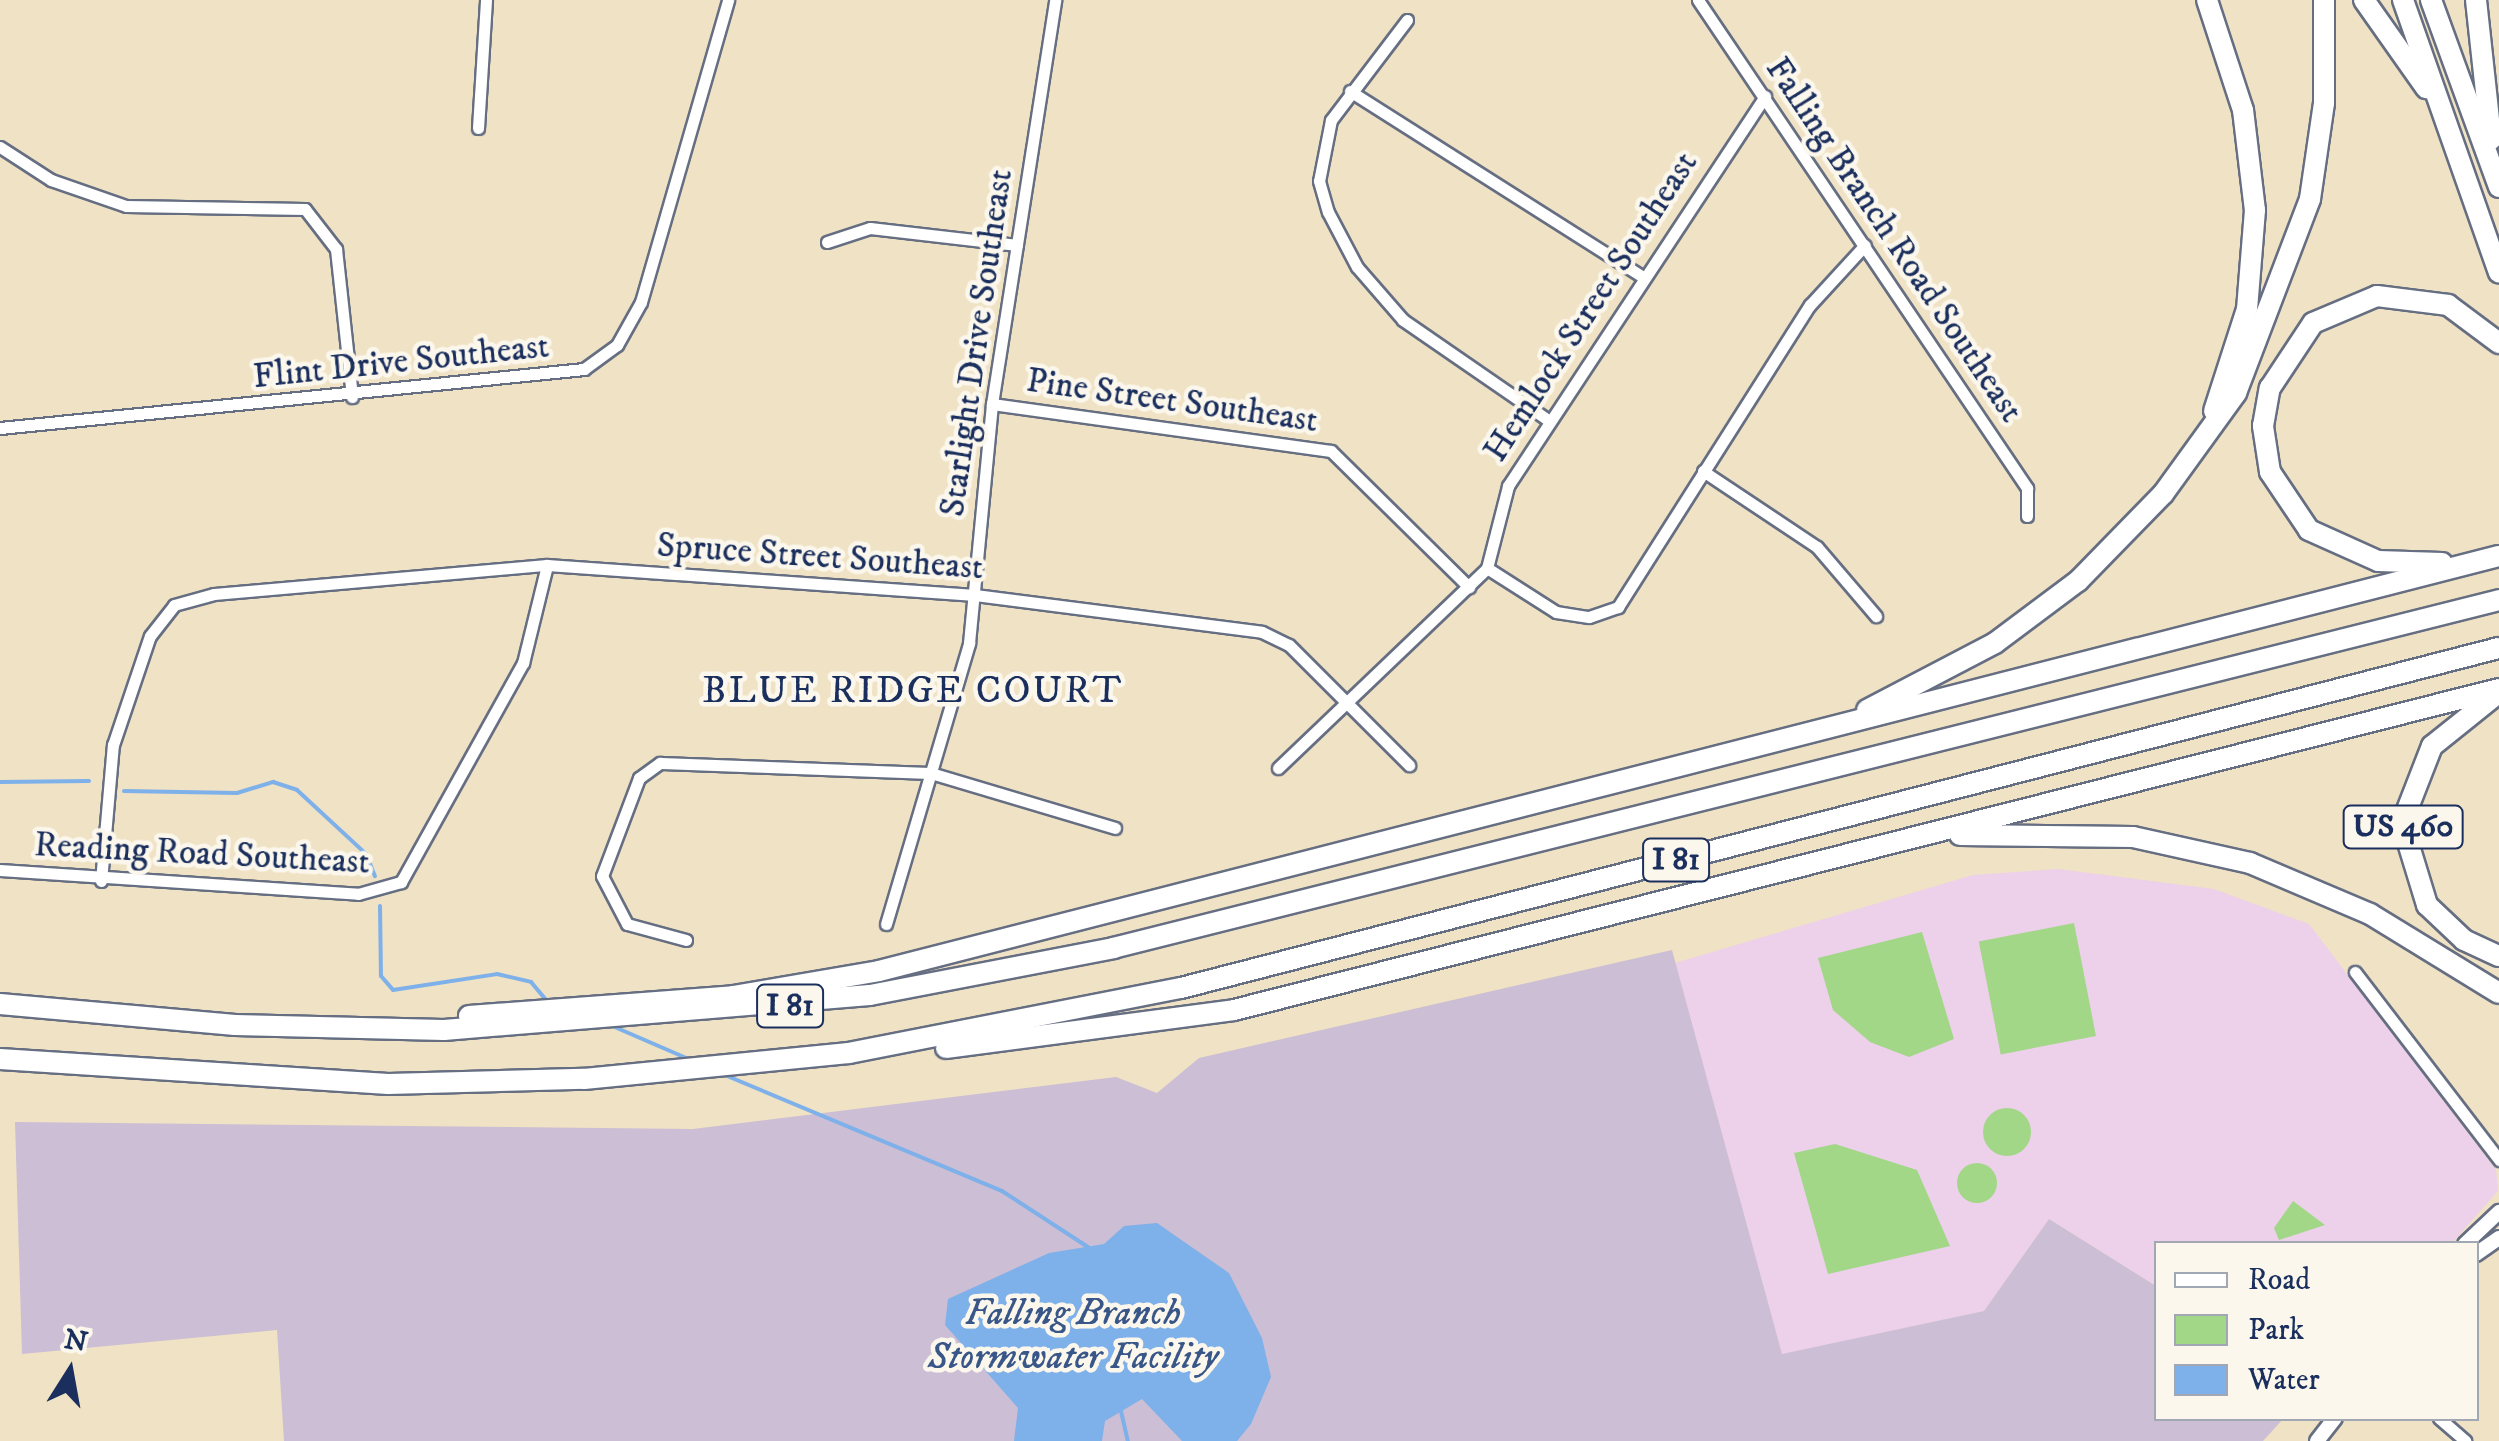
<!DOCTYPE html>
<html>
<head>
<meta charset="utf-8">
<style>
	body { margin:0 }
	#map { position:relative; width:2499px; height:1441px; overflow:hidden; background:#f0e2c4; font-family:"IM FELL DW Pica",serif }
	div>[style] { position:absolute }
	.built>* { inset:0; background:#edd0e9 }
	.industrial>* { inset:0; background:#ccbed4 }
	.green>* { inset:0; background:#a1d787; transform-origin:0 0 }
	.round { border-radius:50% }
	.water>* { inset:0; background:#7eb0ea }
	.stream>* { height:4px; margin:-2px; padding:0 2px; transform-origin:2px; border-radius:2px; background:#7eb0ea }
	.roads { filter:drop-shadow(2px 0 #666e82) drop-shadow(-2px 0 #666e82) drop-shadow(0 2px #666e82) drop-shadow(0 -2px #666e82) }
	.minor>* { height:11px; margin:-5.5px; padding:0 5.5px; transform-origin:5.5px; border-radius:5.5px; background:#fff }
	.tertiary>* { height:14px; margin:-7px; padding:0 7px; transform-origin:7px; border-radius:7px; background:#fff }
	.motorway>* { height:20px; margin:-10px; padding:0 10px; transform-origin:10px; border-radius:10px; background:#fff }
	span { translate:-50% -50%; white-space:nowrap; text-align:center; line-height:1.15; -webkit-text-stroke:9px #fbf7ec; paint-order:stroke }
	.shield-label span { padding:2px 8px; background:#fbf7ec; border:2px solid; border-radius:8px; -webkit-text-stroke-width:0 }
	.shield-label { font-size:32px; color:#1b2f5e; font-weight:700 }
	.street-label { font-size:35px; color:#1b2f5e }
	.neighbourhood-label { font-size:38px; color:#1b2f5e; letter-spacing:2.5px }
	.water-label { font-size:38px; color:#395688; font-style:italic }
	.legend { position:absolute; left:2154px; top:1241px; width:325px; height:180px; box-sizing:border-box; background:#fbf7ec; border:2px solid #a1a7b3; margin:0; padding:12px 18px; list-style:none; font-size:30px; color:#1b2f5e }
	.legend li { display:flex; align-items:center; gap:20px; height:50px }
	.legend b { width:50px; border:2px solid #a1a7b3 }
	.north { position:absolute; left:20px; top:1321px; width:100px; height:100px; -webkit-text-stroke:8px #fbf7ec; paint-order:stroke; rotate:11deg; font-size:28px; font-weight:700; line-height:40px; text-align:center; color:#1b2f5e }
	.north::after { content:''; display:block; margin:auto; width:35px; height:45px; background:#1b2f5e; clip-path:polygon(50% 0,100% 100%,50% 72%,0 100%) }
</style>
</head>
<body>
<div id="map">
	<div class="built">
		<i style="clip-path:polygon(2058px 869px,2214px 889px,2309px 924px,2496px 1170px,2498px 1191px,2452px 1243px,2156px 1244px,2156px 1286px,2049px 1219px,1984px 1311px,1782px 1355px,1675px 963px,1973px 875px)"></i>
	</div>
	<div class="industrial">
		<i style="clip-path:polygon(1672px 950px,1782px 1354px,1984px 1311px,2049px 1219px,2156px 1286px,2156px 1418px,2283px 1419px,2263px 1441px,284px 1441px,277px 1330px,22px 1354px,15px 1122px,693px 1129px,1116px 1077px,1157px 1093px,1199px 1058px)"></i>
	</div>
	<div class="green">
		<i style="left:2074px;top:923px;width:115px;height:97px;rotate:79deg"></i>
		<i style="clip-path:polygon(1922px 932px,1954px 1039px,1909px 1057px,1870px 1042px,1833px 1010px,1818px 958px)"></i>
		<i class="round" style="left:1983px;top:1108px;width:48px;height:48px"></i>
		<i style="clip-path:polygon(1835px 1144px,1917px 1170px,1950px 1246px,1828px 1274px,1794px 1153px)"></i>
		<i class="round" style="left:1957px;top:1163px;width:40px;height:40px"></i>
		<i style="clip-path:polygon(2293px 1201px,2325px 1225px,2279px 1240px,2274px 1228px)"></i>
	</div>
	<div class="water">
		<i style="clip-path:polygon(1157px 1223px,1229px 1273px,1262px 1338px,1271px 1377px,1251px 1424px,1237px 1441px,1182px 1441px,1142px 1399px,1105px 1421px,1102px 1441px,1014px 1441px,1018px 1408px,945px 1325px,948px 1299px,1049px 1253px,1104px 1244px,1124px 1226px)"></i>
	</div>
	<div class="stream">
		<i style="left:0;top:782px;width:89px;rotate:-0.6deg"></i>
		<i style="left:124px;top:791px;width:113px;rotate:1deg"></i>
		<i style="left:237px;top:793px;width:38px;rotate:-17deg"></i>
		<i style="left:273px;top:782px;width:25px;rotate:18deg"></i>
		<i style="left:297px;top:790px;width:94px;rotate:42.8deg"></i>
		<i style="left:366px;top:854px;width:24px;rotate:68deg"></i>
		<i style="left:380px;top:906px;width:70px;rotate:89.2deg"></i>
		<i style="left:381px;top:976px;width:18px;rotate:49deg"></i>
		<i style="left:393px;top:990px;width:105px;rotate:-8.7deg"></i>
		<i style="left:497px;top:974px;width:35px;rotate:13deg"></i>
		<i style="left:531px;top:982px;width:25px;rotate:50deg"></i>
		<i style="left:610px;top:1025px;width:90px;rotate:23.4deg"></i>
		<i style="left:720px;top:1073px;width:306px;rotate:22.7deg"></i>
		<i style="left:1002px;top:1191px;width:103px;rotate:33.1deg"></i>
		<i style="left:1120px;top:1407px;width:35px;rotate:77deg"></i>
	</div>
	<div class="roads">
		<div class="minor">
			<i style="left:1698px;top:0;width:589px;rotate:56.01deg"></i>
			<i style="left:2027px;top:488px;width:28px;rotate:90deg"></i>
			<i style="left:1407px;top:20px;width:126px;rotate:127.2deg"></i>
			<i style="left:1331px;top:120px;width:62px;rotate:101.1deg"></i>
			<i style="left:1319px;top:181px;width:32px;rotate:74deg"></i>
			<i style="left:1328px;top:212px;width:62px;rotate:62.2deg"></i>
			<i style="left:1357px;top:267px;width:70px;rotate:49deg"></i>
			<i style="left:1403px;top:320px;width:176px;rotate:34.6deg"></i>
			<i style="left:1350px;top:91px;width:345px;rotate:32.4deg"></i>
			<i style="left:478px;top:128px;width:128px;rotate:-86.4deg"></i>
			<i style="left:0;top:147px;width:61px;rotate:32.9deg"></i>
			<i style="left:51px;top:180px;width:79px;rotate:19.1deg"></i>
			<i style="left:126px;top:206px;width:179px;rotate:1deg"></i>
			<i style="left:305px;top:209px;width:51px;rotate:52.2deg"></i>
			<i style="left:336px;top:249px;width:149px;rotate:83.8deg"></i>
			<i style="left:827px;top:242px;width:45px;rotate:-18deg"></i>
			<i style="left:870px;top:228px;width:148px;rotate:6.6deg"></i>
			<i style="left:992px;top:404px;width:342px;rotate:7.9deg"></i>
			<i style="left:1331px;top:451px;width:194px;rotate:44.6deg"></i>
			<i style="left:0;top:428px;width:587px;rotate:-5.77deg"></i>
			<i style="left:584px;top:369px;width:41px;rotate:-36deg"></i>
			<i style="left:617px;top:345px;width:49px;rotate:-60.8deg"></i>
			<i style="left:641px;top:302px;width:314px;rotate:-73.9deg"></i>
			<i style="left:1703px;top:471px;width:137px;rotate:33.7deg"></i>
			<i style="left:1817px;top:547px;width:91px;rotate:49.5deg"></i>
			<i style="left:1487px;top:568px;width:82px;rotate:32.5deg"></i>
			<i style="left:1556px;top:612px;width:33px;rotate:9deg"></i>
			<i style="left:1589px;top:617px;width:31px;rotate:-19deg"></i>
			<i style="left:1618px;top:607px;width:358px;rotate:-57.6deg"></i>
			<i style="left:1810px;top:305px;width:81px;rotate:-47.5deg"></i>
			<i style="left:1278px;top:768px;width:289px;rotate:-43.7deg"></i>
			<i style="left:1487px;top:568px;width:85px;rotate:-75.6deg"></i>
			<i style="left:1508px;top:486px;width:467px;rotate:-56.6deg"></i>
			<i style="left:0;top:870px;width:359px;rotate:3.8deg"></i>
			<i style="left:358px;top:894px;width:45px;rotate:-15.6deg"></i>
			<i style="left:401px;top:882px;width:251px;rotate:-60.9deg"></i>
			<i style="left:523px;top:663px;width:101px;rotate:-76.2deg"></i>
			<i style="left:101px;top:881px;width:137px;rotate:-85deg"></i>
			<i style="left:113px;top:745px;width:115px;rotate:-71.3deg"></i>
			<i style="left:150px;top:636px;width:39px;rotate:-52deg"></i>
			<i style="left:174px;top:605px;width:41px;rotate:-15.4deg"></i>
			<i style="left:214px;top:594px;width:334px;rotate:-5deg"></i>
			<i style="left:547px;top:565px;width:429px;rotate:4deg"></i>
			<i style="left:975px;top:595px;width:289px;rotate:7.3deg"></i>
			<i style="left:1262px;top:632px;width:30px;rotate:26deg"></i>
			<i style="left:1289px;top:645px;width:170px;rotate:45deg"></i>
			<i style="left:886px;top:924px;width:293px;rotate:-73.5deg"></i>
			<i style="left:969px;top:643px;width:240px;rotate:-84.5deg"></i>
			<i style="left:992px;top:404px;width:409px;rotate:-81.1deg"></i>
			<i style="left:686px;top:940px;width:61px;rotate:-164.8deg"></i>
			<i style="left:627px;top:924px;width:54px;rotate:-117.5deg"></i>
			<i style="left:602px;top:876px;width:105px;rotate:-69.3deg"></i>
			<i style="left:639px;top:778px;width:26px;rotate:-36deg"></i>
			<i style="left:660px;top:763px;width:271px;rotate:2.1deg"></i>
			<i style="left:931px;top:773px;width:192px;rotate:16.6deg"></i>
			<i style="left:2355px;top:972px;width:237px;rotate:52.5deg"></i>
			<i style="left:2439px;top:1418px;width:35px;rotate:41deg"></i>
		</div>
		<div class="tertiary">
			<i style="left:2465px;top:1244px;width:47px;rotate:-43.3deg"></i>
			<i style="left:2476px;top:1254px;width:28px;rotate:-35deg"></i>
			<i style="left:2317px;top:1441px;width:29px;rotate:-52deg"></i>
		</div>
		<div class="motorway">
			<i style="left:2207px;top:0;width:116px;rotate:71.9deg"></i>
			<i style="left:2243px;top:110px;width:101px;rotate:83.2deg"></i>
			<i style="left:2255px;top:210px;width:99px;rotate:94.6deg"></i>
			<i style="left:2247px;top:309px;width:107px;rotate:107.9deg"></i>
			<i style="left:2364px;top:0;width:108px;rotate:54.8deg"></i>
			<i style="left:2403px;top:0;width:289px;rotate:70.6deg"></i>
			<i style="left:2431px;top:0;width:199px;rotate:70deg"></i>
			<i style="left:2476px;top:0;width:140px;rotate:83.8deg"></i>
			<i style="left:2442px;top:563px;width:64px;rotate:-178.2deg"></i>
			<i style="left:2378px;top:561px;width:76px;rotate:-155.8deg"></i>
			<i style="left:2309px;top:530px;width:70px;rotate:-123.9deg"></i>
			<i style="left:2270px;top:472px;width:47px;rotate:-98.7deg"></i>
			<i style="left:2263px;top:426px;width:39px;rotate:-80deg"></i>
			<i style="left:2270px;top:388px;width:78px;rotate:-56.5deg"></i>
			<i style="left:2313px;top:323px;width:69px;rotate:-22.9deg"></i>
			<i style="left:2377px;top:296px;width:72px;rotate:7.2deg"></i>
			<i style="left:2448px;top:305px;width:64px;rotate:36.7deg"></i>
			<i style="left:2492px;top:698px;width:77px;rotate:141.3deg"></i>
			<i style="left:2432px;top:746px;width:83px;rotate:111.3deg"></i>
			<i style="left:2402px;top:823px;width:86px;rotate:73deg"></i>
			<i style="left:2427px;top:905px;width:51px;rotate:43.4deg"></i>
			<i style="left:2464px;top:940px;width:38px;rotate:25deg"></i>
			<i style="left:1867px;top:710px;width:144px;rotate:-27.6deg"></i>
			<i style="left:1995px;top:643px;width:104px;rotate:-36.8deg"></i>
			<i style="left:2078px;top:581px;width:122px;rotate:-45.7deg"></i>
			<i style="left:2163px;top:494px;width:125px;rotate:-54.1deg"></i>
			<i style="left:2236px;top:393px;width:208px;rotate:-69.1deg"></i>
			<i style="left:2310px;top:199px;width:97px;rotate:-81.7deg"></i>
			<i style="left:2324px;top:103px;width:103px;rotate:-90deg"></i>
			<i style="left:1960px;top:835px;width:173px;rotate:0.7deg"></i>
			<i style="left:2133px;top:837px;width:120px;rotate:12.5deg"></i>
			<i style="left:2250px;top:863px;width:130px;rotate:23deg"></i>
			<i style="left:2370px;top:914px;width:151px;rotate:31.5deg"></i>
			<i style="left:0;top:1004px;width:236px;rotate:5.1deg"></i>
			<i style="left:235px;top:1025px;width:209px;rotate:1.4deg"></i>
			<i style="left:444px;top:1030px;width:427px;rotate:-4.7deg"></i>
			<i style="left:870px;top:995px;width:248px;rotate:-10.9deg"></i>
			<i style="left:1113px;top:948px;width:1429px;rotate:-14.09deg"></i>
			<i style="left:469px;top:1016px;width:265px;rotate:-4.3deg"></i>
			<i style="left:733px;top:996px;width:148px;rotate:-9.7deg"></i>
			<i style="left:879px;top:971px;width:1672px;rotate:-14.37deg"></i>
			<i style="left:946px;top:1048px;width:290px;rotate:-7.5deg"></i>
			<i style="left:1234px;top:1010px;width:1305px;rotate:-14.24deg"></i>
			<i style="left:0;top:1059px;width:389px;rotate:3.7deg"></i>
			<i style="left:388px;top:1084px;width:196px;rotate:-1.5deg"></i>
			<i style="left:584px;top:1079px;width:266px;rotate:-5.6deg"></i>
			<i style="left:849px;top:1053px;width:338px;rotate:-11.1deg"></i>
			<i style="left:1181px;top:988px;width:1361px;rotate:-14.47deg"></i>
		</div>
	</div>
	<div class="shield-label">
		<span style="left:2403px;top:827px">US 460</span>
		<span style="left:1676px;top:860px">I 81</span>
		<span style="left:790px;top:1006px">I 81</span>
	</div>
	<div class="street-label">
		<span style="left:1894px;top:240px;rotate:56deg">Falling Branch Road Southeast</span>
		<span style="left:1591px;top:307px;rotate:-57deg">Hemlock Street Southeast</span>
		<span style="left:977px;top:343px;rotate:-82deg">Starlight Drive Southeast</span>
		<span style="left:401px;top:362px;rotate:-6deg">Flint Drive Southeast</span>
		<span style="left:1172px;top:401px;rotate:8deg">Pine Street Southeast</span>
		<span style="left:820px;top:557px;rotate:4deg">Spruce Street Southeast</span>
		<span style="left:202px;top:854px;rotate:3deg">Reading Road Southeast</span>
	</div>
	<div class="neighbourhood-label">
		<span style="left:913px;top:692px">BLUE RIDGE COURT</span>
	</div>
	<div class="water-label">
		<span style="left:1073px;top:1336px">Falling Branch<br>Stormwater Facility</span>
	</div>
	<ul class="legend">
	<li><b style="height:12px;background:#fff"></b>Road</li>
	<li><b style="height:28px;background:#a1d787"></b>Park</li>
	<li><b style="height:28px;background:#7eb0ea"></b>Water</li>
	</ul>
	<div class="north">N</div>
</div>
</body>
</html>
